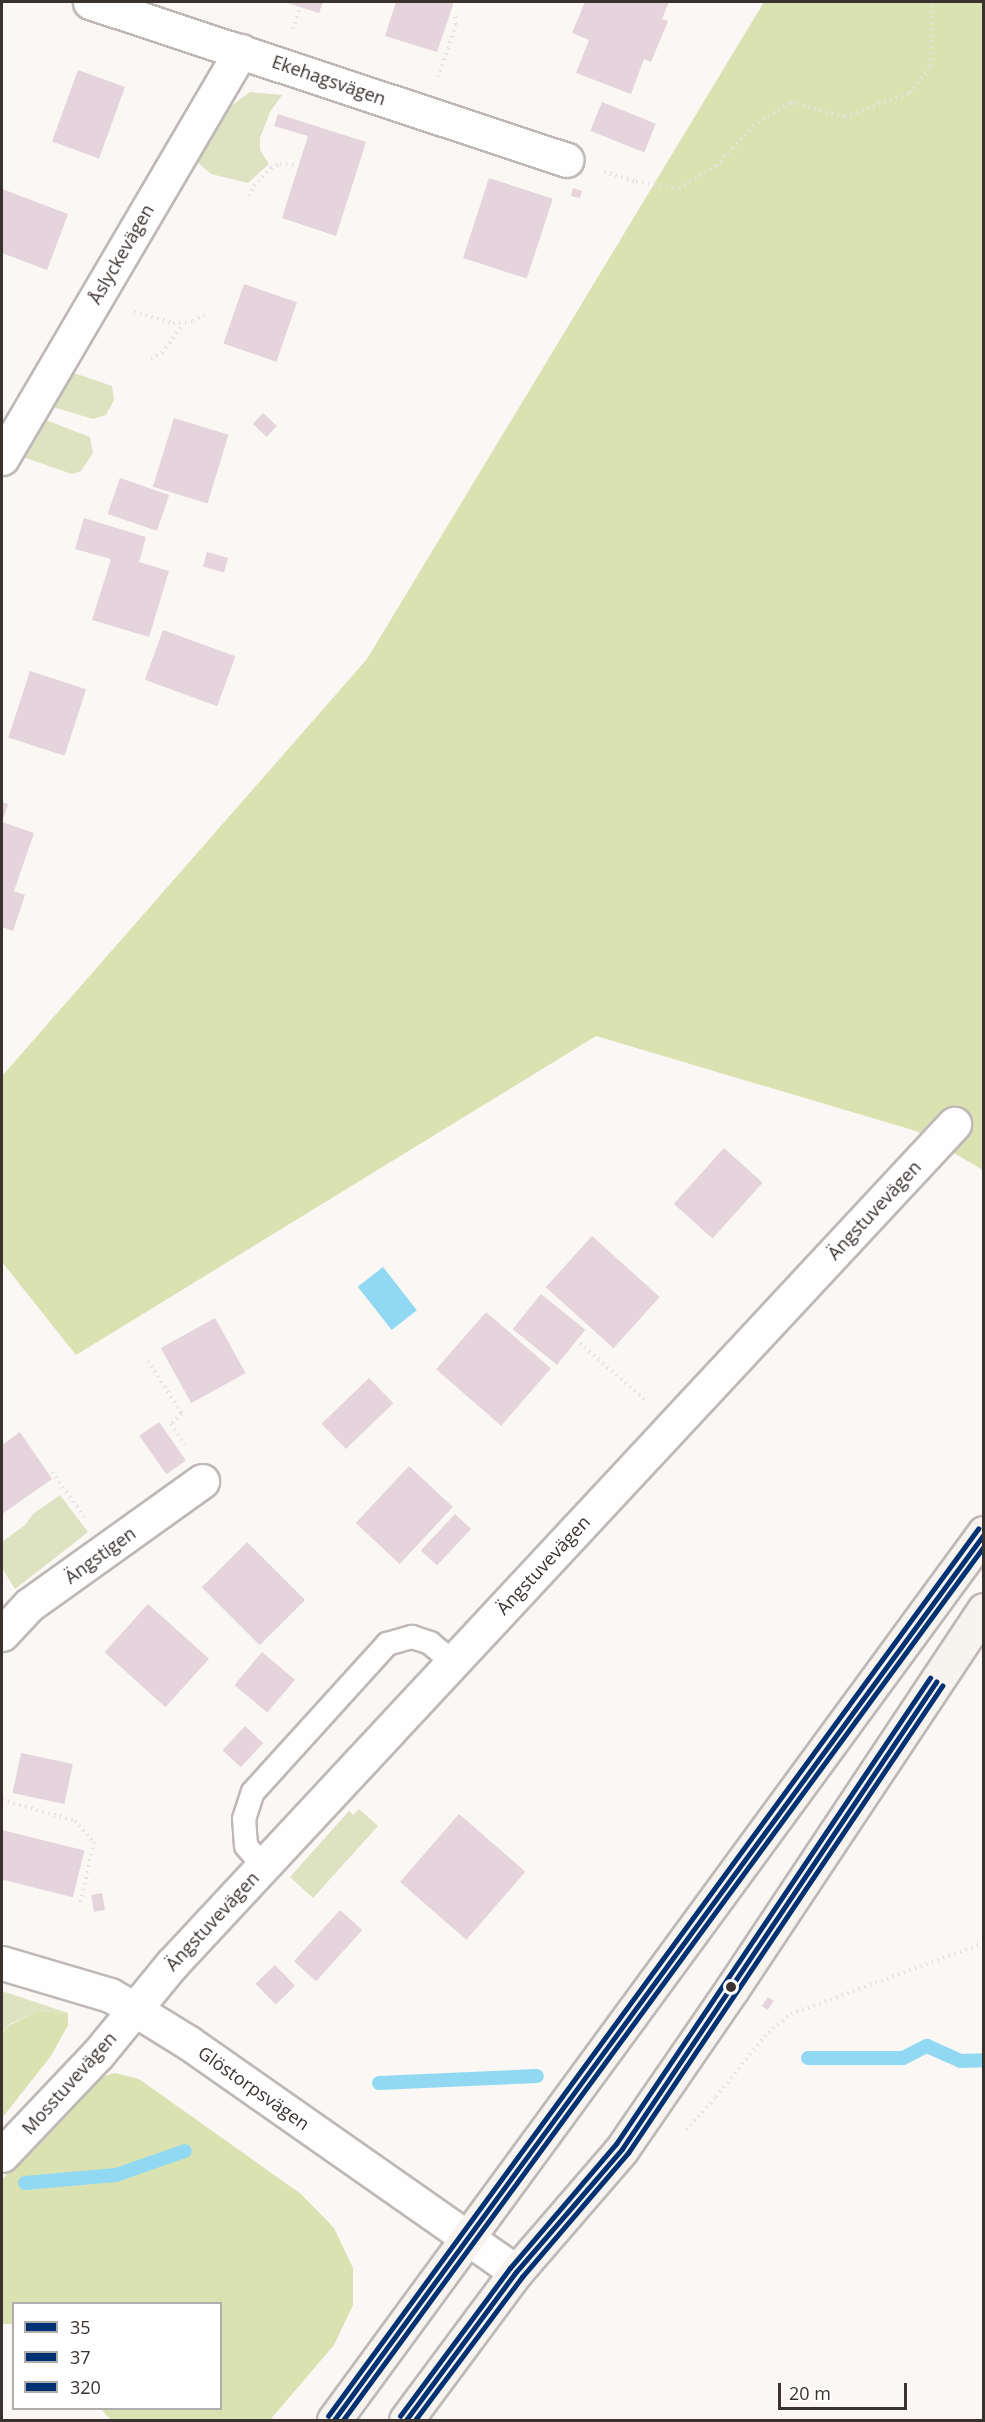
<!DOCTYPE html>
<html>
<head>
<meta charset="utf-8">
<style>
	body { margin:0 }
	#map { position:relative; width:985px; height:2422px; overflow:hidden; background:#faf7f5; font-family:"Open Sans",sans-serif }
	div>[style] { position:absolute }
	.green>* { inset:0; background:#dde2c0 }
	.forest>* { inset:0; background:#dbe2b2 }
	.water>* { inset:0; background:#91d9f2; transform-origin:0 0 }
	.stream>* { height:14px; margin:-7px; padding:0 7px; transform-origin:7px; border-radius:7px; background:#91d9f2 }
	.building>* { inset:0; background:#e5d4dc; transform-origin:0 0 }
	.path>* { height:4px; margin-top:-2px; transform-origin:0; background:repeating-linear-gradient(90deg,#e4e3e2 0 1.5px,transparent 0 6px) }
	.roads { filter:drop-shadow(2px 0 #beb9b7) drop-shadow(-2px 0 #beb9b7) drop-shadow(0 2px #beb9b7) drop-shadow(0 -2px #beb9b7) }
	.lane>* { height:22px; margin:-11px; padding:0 11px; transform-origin:11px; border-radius:11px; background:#fefefe }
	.street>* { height:33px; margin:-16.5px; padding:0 16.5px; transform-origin:16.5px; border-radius:16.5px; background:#fefefe }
	.secondary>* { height:33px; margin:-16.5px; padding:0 16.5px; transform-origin:16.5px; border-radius:16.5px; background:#f7f3ee }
	.bus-1>* { height:4.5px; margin:-2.25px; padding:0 2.25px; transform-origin:2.25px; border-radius:2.25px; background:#003273 }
	.bus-2>* { height:4.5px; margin:-2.25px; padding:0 2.25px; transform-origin:2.25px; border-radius:2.25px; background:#003273 }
	.bus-3>* { height:4.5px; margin:-2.25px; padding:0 2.25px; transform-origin:2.25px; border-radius:2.25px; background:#003273 }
	.dots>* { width:16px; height:16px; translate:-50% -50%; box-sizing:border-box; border:3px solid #fff; border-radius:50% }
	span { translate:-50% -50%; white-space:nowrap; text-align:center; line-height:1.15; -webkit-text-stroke:5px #fff; paint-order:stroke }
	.street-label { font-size:18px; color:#39322f }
	.frame { position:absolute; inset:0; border:3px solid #39322f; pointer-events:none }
	.legend { position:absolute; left:12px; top:2302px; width:210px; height:108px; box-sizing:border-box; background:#fff; border:2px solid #b0adac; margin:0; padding:8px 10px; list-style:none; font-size:18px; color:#39322f }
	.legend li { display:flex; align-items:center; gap:12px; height:30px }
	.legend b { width:30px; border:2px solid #b0adac }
	.scale { position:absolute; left:778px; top:2383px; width:129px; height:27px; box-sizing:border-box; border:3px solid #39322f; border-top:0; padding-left:8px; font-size:18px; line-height:21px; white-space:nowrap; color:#39322f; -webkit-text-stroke:4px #fff; paint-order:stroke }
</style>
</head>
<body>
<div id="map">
	<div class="green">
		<i style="clip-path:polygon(250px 92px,282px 95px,270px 112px,260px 138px,260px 150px,269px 164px,248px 183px,211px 174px,196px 161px,230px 107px)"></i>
		<i style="clip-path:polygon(74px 373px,112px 386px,114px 400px,106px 415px,93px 419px,53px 407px,66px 378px)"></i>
		<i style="clip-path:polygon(43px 419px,90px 437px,93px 453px,81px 471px,72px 474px,23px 457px,22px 452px)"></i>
		<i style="clip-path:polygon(60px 1495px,88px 1532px,15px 1589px,2px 1568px,2px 1542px,25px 1525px,33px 1514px)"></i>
		<i style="clip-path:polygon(359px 1809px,378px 1826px,313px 1898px,290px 1877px,349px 1811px,353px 1815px)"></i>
		<i style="clip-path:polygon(2px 1991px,68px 2013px,38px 2011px,10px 2024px,2px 2033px)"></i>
	</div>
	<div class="forest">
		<i style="clip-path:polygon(764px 2px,983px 2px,983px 1170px,916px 1131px,596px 1036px,76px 1355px,2px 1262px,2px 1076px,367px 659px)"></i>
		<i style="clip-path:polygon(38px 2011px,68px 2013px,68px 2025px,51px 2056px,2px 2118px,2px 2033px,10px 2025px)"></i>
		<i style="clip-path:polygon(115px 2073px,139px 2079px,301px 2194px,334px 2228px,353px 2268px,353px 2305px,334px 2345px,270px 2420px,111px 2420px,101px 2409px,220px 2408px,220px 2304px,14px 2304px,13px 2324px,2px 2324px,2px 2180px,49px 2123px,94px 2079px)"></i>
	</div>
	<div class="water">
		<i style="left:383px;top:1267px;width:55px;height:32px;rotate:52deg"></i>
	</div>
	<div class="stream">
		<i style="left:808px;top:2058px;width:95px"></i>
		<i style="left:903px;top:2058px;width:27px;rotate:-27deg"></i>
		<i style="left:927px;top:2046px;width:36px;rotate:24deg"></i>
		<i style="left:960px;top:2061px;width:24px;rotate:-2deg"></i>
		<i style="left:379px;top:2083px;width:158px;rotate:-2.5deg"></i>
		<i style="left:25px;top:2183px;width:91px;rotate:-5deg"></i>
		<i style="left:116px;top:2175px;width:73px;rotate:-19.2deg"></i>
	</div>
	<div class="building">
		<i style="clip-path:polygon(284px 2px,323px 2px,319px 13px)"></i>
		<i style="clip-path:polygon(396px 2px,454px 2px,437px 52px,385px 36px)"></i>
		<i style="clip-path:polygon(585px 2px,669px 2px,662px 19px,668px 21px,651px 62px,644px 59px,631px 94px,576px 73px,589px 40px,572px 33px)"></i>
		<i style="left:78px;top:70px;width:50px;height:76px;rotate:20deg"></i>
		<i style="left:602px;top:102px;width:58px;height:31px;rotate:22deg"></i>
		<i style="clip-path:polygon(278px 114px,366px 142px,336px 236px,282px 218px,308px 136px,274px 126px)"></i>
		<i style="left:489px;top:178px;width:67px;height:84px;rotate:18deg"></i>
		<i style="clip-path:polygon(573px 188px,582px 191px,580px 198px,571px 196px)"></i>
		<i style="clip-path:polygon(2px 189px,68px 214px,47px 270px,2px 253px)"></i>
		<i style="left:244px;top:284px;width:56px;height:63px;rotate:19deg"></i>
		<i style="left:263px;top:413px;width:19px;height:15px;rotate:43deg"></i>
		<i style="left:174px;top:418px;width:57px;height:72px;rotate:17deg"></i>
		<i style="left:120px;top:478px;width:52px;height:38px;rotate:19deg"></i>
		<i style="clip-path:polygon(84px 518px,146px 537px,139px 562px,169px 571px,149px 637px,92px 620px,111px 559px,75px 549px)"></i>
		<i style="left:207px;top:552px;width:22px;height:15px;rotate:16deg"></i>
		<i style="left:163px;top:630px;width:77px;height:53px;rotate:20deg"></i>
		<i style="left:30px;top:671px;width:59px;height:70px;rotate:18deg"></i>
		<i style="clip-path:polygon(2px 802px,8px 804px,2px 822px,34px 833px,14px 891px,25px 895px,13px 931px,2px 927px)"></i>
		<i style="left:724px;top:1148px;width:52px;height:75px;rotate:42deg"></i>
		<i style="left:592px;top:1236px;width:91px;height:69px;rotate:42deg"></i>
		<i style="left:541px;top:1294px;width:57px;height:45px;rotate:39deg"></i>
		<i style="left:486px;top:1312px;width:86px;height:76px;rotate:41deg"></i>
		<i style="left:215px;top:1318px;width:63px;height:62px;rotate:61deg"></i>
		<i style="left:369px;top:1378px;width:35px;height:66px;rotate:46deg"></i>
		<i style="left:159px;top:1422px;width:47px;height:24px;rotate:55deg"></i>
		<i style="clip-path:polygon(20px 1432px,52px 1479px,2px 1514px,2px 1445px)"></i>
		<i style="left:409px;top:1466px;width:60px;height:78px;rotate:43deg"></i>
		<i style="left:455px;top:1514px;width:22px;height:50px;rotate:43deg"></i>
		<i style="left:247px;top:1542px;width:82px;height:64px;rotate:45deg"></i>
		<i style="left:148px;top:1604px;width:82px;height:65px;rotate:42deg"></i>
		<i style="left:262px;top:1652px;width:43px;height:43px;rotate:40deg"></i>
		<i style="left:245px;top:1726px;width:25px;height:33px;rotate:43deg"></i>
		<i style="left:21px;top:1753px;width:53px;height:41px;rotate:12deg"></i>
		<i style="left:459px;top:1814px;width:88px;height:90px;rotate:41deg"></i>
		<i style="left:2px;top:1830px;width:85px;height:48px;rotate:14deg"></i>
		<i style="left:102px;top:1893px;width:17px;height:11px;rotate:80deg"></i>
		<i style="left:340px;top:1910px;width:30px;height:69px;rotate:42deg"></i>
		<i style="left:275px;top:1965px;width:29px;height:27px;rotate:46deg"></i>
		<i style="left:768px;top:1997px;width:7px;height:11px;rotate:34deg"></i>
	</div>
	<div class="path">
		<i style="left:293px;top:29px;width:23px;rotate:-72deg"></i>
		<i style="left:438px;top:77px;width:56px;rotate:-71.2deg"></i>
		<i style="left:456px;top:24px;width:12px;rotate:-95deg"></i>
		<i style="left:604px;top:172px;width:34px;rotate:17deg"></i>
		<i style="left:636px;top:182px;width:43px;rotate:7.9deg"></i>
		<i style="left:679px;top:188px;width:43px;rotate:-30.7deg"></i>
		<i style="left:716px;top:166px;width:54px;rotate:-47.2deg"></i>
		<i style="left:753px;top:126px;width:45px;rotate:-32.3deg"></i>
		<i style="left:791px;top:102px;width:56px;rotate:15.5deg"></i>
		<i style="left:845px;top:117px;width:69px;rotate:-20.3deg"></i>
		<i style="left:910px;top:93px;width:34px;rotate:-52deg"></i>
		<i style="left:931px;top:66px;width:64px;rotate:-88.2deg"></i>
		<i style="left:249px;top:196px;width:11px;rotate:-63deg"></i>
		<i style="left:254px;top:186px;width:25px;rotate:-47deg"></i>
		<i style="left:271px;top:168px;width:10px;rotate:-24deg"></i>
		<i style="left:280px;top:164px;width:18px;rotate:6deg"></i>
		<i style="left:134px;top:312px;width:41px;rotate:15.8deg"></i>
		<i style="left:173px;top:323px;width:20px;rotate:-6deg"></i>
		<i style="left:193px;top:321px;width:13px;rotate:-29deg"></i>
		<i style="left:151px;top:359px;width:13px;rotate:-29deg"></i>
		<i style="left:162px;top:353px;width:36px;rotate:-54deg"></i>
		<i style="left:580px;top:1343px;width:86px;rotate:41.2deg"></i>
		<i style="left:148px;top:1361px;width:63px;rotate:57.3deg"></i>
		<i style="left:182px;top:1414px;width:15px;rotate:138deg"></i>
		<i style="left:171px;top:1424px;width:25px;rotate:56deg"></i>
		<i style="left:52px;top:1472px;width:57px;rotate:54.3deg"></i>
		<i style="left:2px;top:1800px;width:76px;rotate:16deg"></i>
		<i style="left:75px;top:1821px;width:28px;rotate:48deg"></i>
		<i style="left:94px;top:1842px;width:63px;rotate:102.9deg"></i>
		<i style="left:686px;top:2130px;width:45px;rotate:-47.7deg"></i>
		<i style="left:716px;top:2097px;width:83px;rotate:-51.3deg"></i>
		<i style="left:768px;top:2032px;width:29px;rotate:-38deg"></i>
		<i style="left:791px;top:2014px;width:206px;rotate:-20.2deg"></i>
	</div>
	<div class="roads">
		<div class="lane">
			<i style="left:263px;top:1866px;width:26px;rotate:-130deg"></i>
			<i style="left:246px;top:1846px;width:27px;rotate:-94deg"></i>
			<i style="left:244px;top:1819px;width:28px;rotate:-72deg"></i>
			<i style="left:253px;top:1792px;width:200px;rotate:-47.8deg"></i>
			<i style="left:387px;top:1644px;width:26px;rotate:-16deg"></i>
			<i style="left:412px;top:1637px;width:19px;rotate:18deg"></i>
			<i style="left:430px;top:1643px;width:30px;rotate:40deg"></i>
		</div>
		<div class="street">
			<i style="left:90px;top:2px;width:502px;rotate:18.33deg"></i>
			<i style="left:2px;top:458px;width:472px;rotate:-59.6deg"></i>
			<i style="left:2px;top:1634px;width:40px;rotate:-47deg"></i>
			<i style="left:29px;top:1605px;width:213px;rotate:-35.6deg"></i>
			<i style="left:2px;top:1963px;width:113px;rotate:16.5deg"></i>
			<i style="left:110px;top:1995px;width:28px;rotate:30deg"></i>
			<i style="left:134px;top:2009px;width:65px;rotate:31.7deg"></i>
			<i style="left:189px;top:2043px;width:399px;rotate:35deg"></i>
			<i style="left:2px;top:2155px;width:139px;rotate:-46.5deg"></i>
			<i style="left:98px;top:2054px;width:117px;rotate:-50.6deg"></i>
			<i style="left:172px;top:1964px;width:1148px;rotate:-47.05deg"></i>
		</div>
		<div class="secondary">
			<i style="left:334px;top:2420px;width:1100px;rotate:-53.77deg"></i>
			<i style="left:406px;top:2420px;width:184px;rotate:-53.4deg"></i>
			<i style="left:516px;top:2272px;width:162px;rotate:-49.2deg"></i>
			<i style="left:622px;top:2149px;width:194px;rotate:-55.5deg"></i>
			<i style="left:732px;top:1989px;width:455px;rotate:-56.4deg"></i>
		</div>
	</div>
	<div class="bus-1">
		<i style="left:334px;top:2420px;width:1099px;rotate:-53.73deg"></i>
		<i style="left:406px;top:2420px;width:184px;rotate:-53.4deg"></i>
		<i style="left:516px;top:2272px;width:162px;rotate:-49.2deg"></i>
		<i style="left:622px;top:2149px;width:563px;rotate:-56.08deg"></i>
	</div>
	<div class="bus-2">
		<i style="left:343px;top:2420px;width:1084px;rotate:-53.74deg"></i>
		<i style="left:415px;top:2420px;width:179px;rotate:-53.2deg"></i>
		<i style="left:522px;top:2277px;width:163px;rotate:-49.5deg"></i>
		<i style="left:628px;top:2153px;width:563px;rotate:-56.08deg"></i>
	</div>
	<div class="bus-3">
		<i style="left:328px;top:2416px;width:1100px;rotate:-53.77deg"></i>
		<i style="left:400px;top:2416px;width:184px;rotate:-53.4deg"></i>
		<i style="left:510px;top:2268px;width:163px;rotate:-49.5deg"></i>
		<i style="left:616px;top:2144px;width:562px;rotate:-56.03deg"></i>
	</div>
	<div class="dots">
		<i style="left:731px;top:1987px;background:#39322f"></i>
	</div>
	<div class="street-label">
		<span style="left:329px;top:80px;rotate:19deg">Ekehagsvägen</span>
		<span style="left:121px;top:254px;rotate:-60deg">Åslyckevägen</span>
		<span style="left:874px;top:1210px;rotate:-47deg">Ängstuvevägen</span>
		<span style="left:100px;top:1555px;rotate:-36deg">Ängstigen</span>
		<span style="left:543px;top:1565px;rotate:-47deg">Ängstuvevägen</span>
		<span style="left:212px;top:1921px;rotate:-47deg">Ängstuvevägen</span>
		<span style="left:69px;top:2083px;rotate:-48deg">Mosstuvevägen</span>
		<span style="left:254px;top:2088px;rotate:35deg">Glöstorpsvägen</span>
	</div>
	<div class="frame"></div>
	<ul class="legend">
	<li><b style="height:8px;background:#003273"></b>35</li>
	<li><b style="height:8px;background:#003273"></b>37</li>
	<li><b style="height:8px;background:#003273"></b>320</li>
	</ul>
	<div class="scale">20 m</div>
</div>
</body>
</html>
